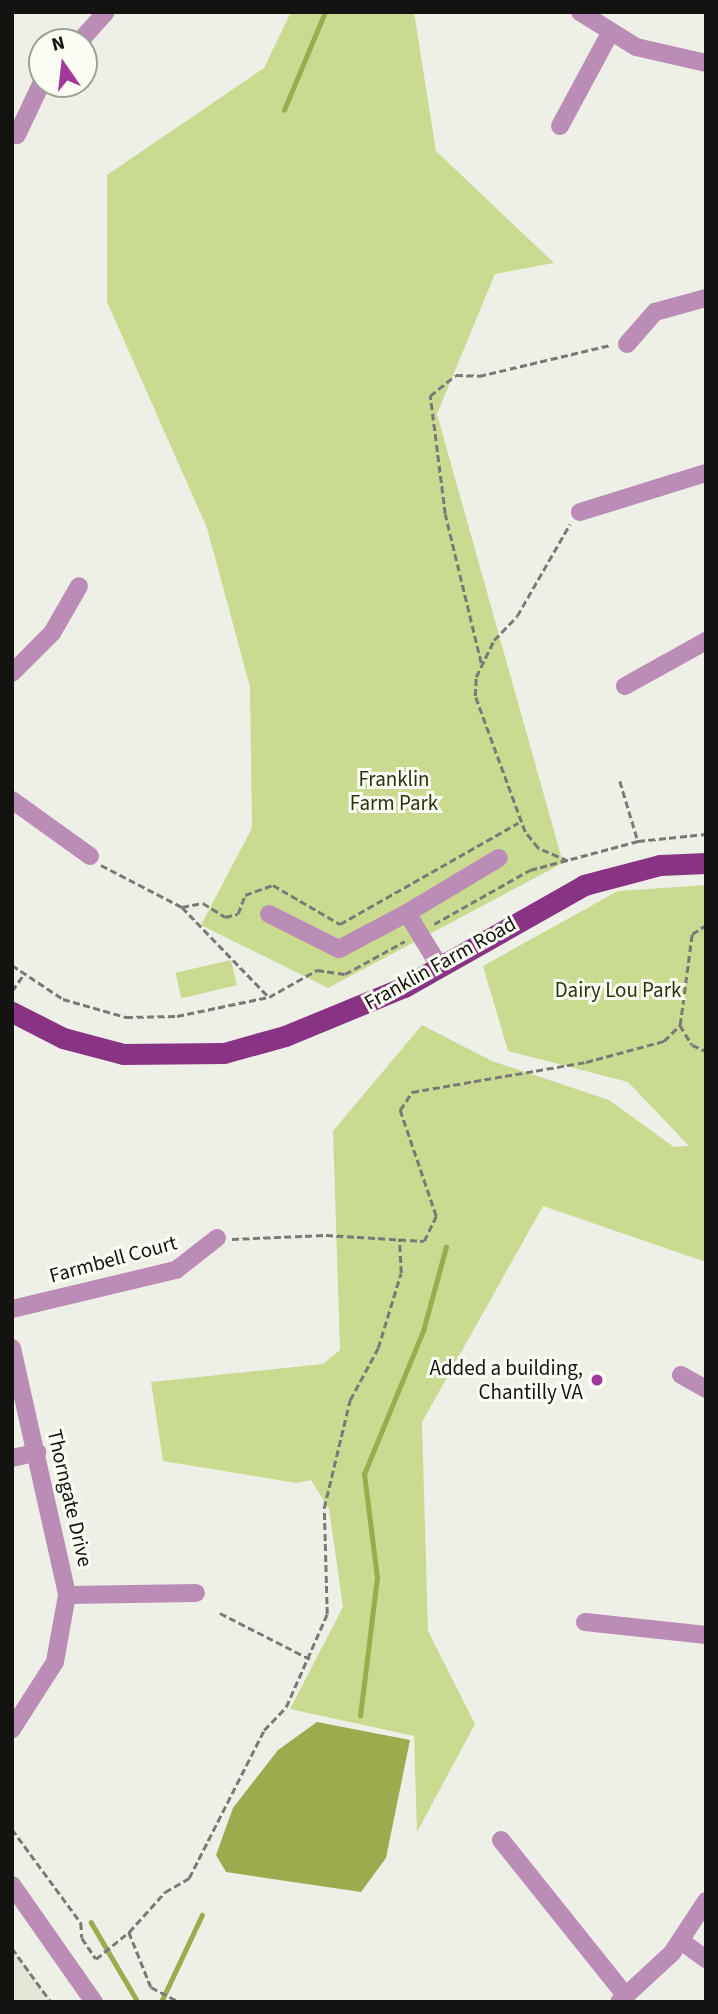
<!DOCTYPE html>
<html>
<head>
<meta charset="utf-8">
<style>
	body { margin:0 }
	#map { position:relative; width:718px; height:2014px; overflow:hidden; background:#eef0e8; font-family:"Source Sans 3",sans-serif }
	div>[style] { position:absolute }
	.built>* { inset:0; background:#e2e6d7 }
	.green>* { inset:0; background:#cada91; transform-origin:0 0 }
	.water>* { inset:0; background:#9aac4e }
	.stream>* { height:4.5px; margin:-2.25px; padding:0 2.25px; transform-origin:2.25px; border-radius:2.25px; background:#9aac4e }
	.path>* { height:2.5px; margin-top:-1.25px; transform-origin:0; background:repeating-linear-gradient(90deg,#797a75 0 7px,transparent 0 10.5px) }
	.minor>* { height:18px; margin:-9px; padding:0 9px; transform-origin:9px; border-radius:9px; background:#bb8cb6 }
	.major>* { height:21px; margin:-10.5px; padding:0 10.5px; transform-origin:10.5px; border-radius:10.5px; background:#893384 }
	.dots>* { width:19px; height:19px; translate:-50% -50%; box-sizing:border-box; border:4px solid #fbfdf5; border-radius:50% }
	span { translate:-50% -50%; white-space:nowrap; text-align:center; line-height:1.15; -webkit-text-stroke:6px #fbfdf5; paint-order:stroke }
	.park-label { font-size:21px; color:#2c330b }
	.street-label { font-size:21px; color:#131411 }
	.poi-label { font-size:21px; color:#131411 }
	.right { translate:-100% -50%; text-align:right }
	.frame { position:absolute; inset:0; border:14px solid #131411; pointer-events:none }
	.north { position:absolute; left:28px; top:28px; width:70px; height:70px; box-sizing:border-box; background:#fbfdf5; border:2px solid #9ea09a; border-radius:50%; rotate:346deg; font-size:19px; font-weight:700; line-height:28px; text-align:center; color:#131411 }
	.north::after { content:''; display:block; margin:auto; width:24px; height:32px; background:#a1399c; clip-path:polygon(50% 0,100% 100%,50% 72%,0 100%) }
</style>
</head>
<body>
<div id="map">
	<div class="built">
		<i style="clip-path:polygon(12px 1948px,52px 2002px,12px 2002px)"></i>
	</div>
	<div class="green">
		<i style="clip-path:polygon(291px 12px,414px 12px,436px 151px,554px 263px,495px 274px,437px 414px,563px 863px,328px 988px,201px 925px,252px 828px,250px 687px,207px 528px,107px 302px,107px 175px,264px 68px)"></i>
		<i style="clip-path:polygon(706px 885px,706px 1262px,543px 1206px,422px 1422px,428px 1631px,475px 1724px,417px 1832px,414px 1736px,290px 1709px,343px 1607px,329px 1509px,311px 1480px,297px 1483px,163px 1461px,151px 1382px,323px 1364px,340px 1350px,333px 1131px,422px 1025px,492px 1061px,609px 1100px,674px 1147px,689px 1146px,628px 1082px,508px 1051px,483px 966px,618px 891px)"></i>
		<i style="left:231px;top:960px;width:26px;height:57px;rotate:77deg"></i>
	</div>
	<div class="water">
		<i style="clip-path:polygon(317px 1722px,410px 1740px,386px 1858px,361px 1892px,226px 1872px,216px 1855px,233px 1808px,278px 1750px)"></i>
	</div>
	<div class="stream">
		<i style="left:284px;top:110px;width:106px;rotate:-67.3deg"></i>
		<i style="left:360px;top:1716px;width:139px;rotate:-83deg"></i>
		<i style="left:377px;top:1578px;width:105px;rotate:-97.1deg"></i>
		<i style="left:364px;top:1474px;width:155px;rotate:-67.6deg"></i>
		<i style="left:423px;top:1331px;width:87px;rotate:-74.7deg"></i>
		<i style="left:91px;top:1922px;width:93px;rotate:59.6deg"></i>
		<i style="left:161px;top:2002px;width:96px;rotate:-64.8deg"></i>
	</div>
	<div class="path">
		<i style="left:481px;top:663px;width:153px;rotate:-103.6deg"></i>
		<i style="left:445px;top:514px;width:119px;rotate:-97.2deg"></i>
		<i style="left:430px;top:396px;width:33px;rotate:-39deg"></i>
		<i style="left:456px;top:375px;width:23px;rotate:2deg"></i>
		<i style="left:479px;top:376px;width:135px;rotate:-13.3deg"></i>
		<i style="left:620px;top:781px;width:63px;rotate:73.3deg"></i>
		<i style="left:568px;top:861px;width:33px;rotate:-157deg"></i>
		<i style="left:538px;top:848px;width:21px;rotate:-129deg"></i>
		<i style="left:525px;top:832px;width:145px;rotate:-110.2deg"></i>
		<i style="left:475px;top:696px;width:19px;rotate:-87deg"></i>
		<i style="left:476px;top:677px;width:41px;rotate:-64.1deg"></i>
		<i style="left:494px;top:640px;width:33px;rotate:-46deg"></i>
		<i style="left:517px;top:616px;width:106px;rotate:-60.1deg"></i>
		<i style="left:101px;top:865px;width:91px;rotate:27.4deg"></i>
		<i style="left:182px;top:907px;width:125px;rotate:46deg"></i>
		<i style="left:182px;top:907px;width:21px;rotate:-11deg"></i>
		<i style="left:203px;top:903px;width:26px;rotate:32deg"></i>
		<i style="left:225px;top:917px;width:13px;rotate:-13deg"></i>
		<i style="left:238px;top:914px;width:20px;rotate:-70deg"></i>
		<i style="left:245px;top:895px;width:30px;rotate:-20deg"></i>
		<i style="left:273px;top:885px;width:78px;rotate:30.2deg"></i>
		<i style="left:340px;top:924px;width:205px;rotate:-29.6deg"></i>
		<i style="left:434px;top:924px;width:110px;rotate:-29.4deg"></i>
		<i style="left:530px;top:870px;width:112px;rotate:-15deg"></i>
		<i style="left:638px;top:841px;width:68px;rotate:-5.9deg"></i>
		<i style="left:12px;top:965px;width:61px;rotate:33.7deg"></i>
		<i style="left:63px;top:999px;width:66px;rotate:15.9deg"></i>
		<i style="left:126px;top:1017px;width:51px;rotate:-1.1deg"></i>
		<i style="left:177px;top:1016px;width:94px;rotate:-11.7deg"></i>
		<i style="left:269px;top:997px;width:55px;rotate:-29.4deg"></i>
		<i style="left:317px;top:970px;width:28px;rotate:8deg"></i>
		<i style="left:345px;top:974px;width:68px;rotate:-28.8deg"></i>
		<i style="left:12px;top:991px;width:21px;rotate:-55deg"></i>
		<i style="left:680px;top:1025px;width:92px;rotate:-82.5deg"></i>
		<i style="left:692px;top:934px;width:17px;rotate:-33deg"></i>
		<i style="left:232px;top:1239px;width:94px;rotate:-2.4deg"></i>
		<i style="left:326px;top:1235px;width:98px;rotate:3.5deg"></i>
		<i style="left:424px;top:1241px;width:28px;rotate:-64deg"></i>
		<i style="left:436px;top:1216px;width:112px;rotate:-108.8deg"></i>
		<i style="left:400px;top:1110px;width:22px;rotate:-56deg"></i>
		<i style="left:412px;top:1092px;width:177px;rotate:-9.8deg"></i>
		<i style="left:586px;top:1062px;width:81px;rotate:-15.1deg"></i>
		<i style="left:664px;top:1041px;width:23px;rotate:-45deg"></i>
		<i style="left:680px;top:1025px;width:23px;rotate:59deg"></i>
		<i style="left:692px;top:1045px;width:15px;rotate:23deg"></i>
		<i style="left:220px;top:1613px;width:101px;rotate:27.1deg"></i>
		<i style="left:12px;top:1829px;width:117px;rotate:53.7deg"></i>
		<i style="left:81px;top:1923px;width:15px;rotate:86deg"></i>
		<i style="left:82px;top:1938px;width:25px;rotate:56deg"></i>
		<i style="left:96px;top:1959px;width:43px;rotate:-39.3deg"></i>
		<i style="left:129px;top:1932px;width:59px;rotate:68.2deg"></i>
		<i style="left:151px;top:1987px;width:32px;rotate:28deg"></i>
		<i style="left:129px;top:1932px;width:54px;rotate:-48deg"></i>
		<i style="left:165px;top:1892px;width:28px;rotate:-30deg"></i>
		<i style="left:189px;top:1878px;width:166px;rotate:-63.1deg"></i>
		<i style="left:264px;top:1730px;width:32px;rotate:-46deg"></i>
		<i style="left:286px;top:1707px;width:102px;rotate:-66.2deg"></i>
		<i style="left:327px;top:1614px;width:106px;rotate:-91.6deg"></i>
		<i style="left:324px;top:1508px;width:111px;rotate:-76.5deg"></i>
		<i style="left:350px;top:1400px;width:59px;rotate:-61.7deg"></i>
		<i style="left:378px;top:1348px;width:78px;rotate:-73deg"></i>
		<i style="left:401px;top:1273px;width:34px;rotate:-93deg"></i>
		<i style="left:12px;top:1948px;width:67px;rotate:54.2deg"></i>
	</div>
	<div class="minor">
		<i style="left:580px;top:12px;width:66px;rotate:32deg"></i>
		<i style="left:636px;top:47px;width:72px;rotate:12.9deg"></i>
		<i style="left:79px;top:42px;width:40px;rotate:-48deg"></i>
		<i style="left:560px;top:126px;width:103px;rotate:-61.7deg"></i>
		<i style="left:17px;top:135px;width:59px;rotate:-64.7deg"></i>
		<i style="left:627px;top:344px;width:43px;rotate:-48.8deg"></i>
		<i style="left:655px;top:312px;width:53px;rotate:-15.4deg"></i>
		<i style="left:580px;top:512px;width:132px;rotate:-17.2deg"></i>
		<i style="left:12px;top:673px;width:57px;rotate:-45deg"></i>
		<i style="left:52px;top:633px;width:54px;rotate:-60.1deg"></i>
		<i style="left:625px;top:686px;width:93px;rotate:-29.1deg"></i>
		<i style="left:12px;top:800px;width:96px;rotate:35.7deg"></i>
		<i style="left:269px;top:914px;width:78px;rotate:26.6deg"></i>
		<i style="left:339px;top:949px;width:77px;rotate:-27.9deg"></i>
		<i style="left:440px;top:967px;width:63px;rotate:-121.4deg"></i>
		<i style="left:407px;top:913px;width:107px;rotate:-30.9deg"></i>
		<i style="left:12px;top:1309px;width:169px;rotate:-13.4deg"></i>
		<i style="left:176px;top:1270px;width:52px;rotate:-38deg"></i>
		<i style="left:12px;top:1348px;width:253px;rotate:77.4deg"></i>
		<i style="left:67px;top:1595px;width:68px;rotate:100.2deg"></i>
		<i style="left:55px;top:1662px;width:80px;rotate:122.7deg"></i>
		<i style="left:681px;top:1375px;width:29px;rotate:29deg"></i>
		<i style="left:12px;top:1458px;width:26px;rotate:-13deg"></i>
		<i style="left:67px;top:1595px;width:129px;rotate:-0.9deg"></i>
		<i style="left:585px;top:1622px;width:122px;rotate:6.1deg"></i>
		<i style="left:501px;top:1840px;width:200px;rotate:51.3deg"></i>
		<i style="left:12px;top:1885px;width:143px;rotate:55deg"></i>
		<i style="left:681px;top:1941px;width:31px;rotate:36deg"></i>
		<i style="left:619px;top:2002px;width:72px;rotate:-42.8deg"></i>
		<i style="left:672px;top:1953px;width:62px;rotate:-56.8deg"></i>
	</div>
	<div class="major">
		<i style="left:12px;top:1012px;width:57px;rotate:27deg"></i>
		<i style="left:63px;top:1038px;width:62px;rotate:14.9deg"></i>
		<i style="left:123px;top:1054px;width:101px;rotate:-0.6deg"></i>
		<i style="left:224px;top:1053px;width:63px;rotate:-15.6deg"></i>
		<i style="left:285px;top:1036px;width:129px;rotate:-22.4deg"></i>
		<i style="left:404px;top:987px;width:207px;rotate:-29.5deg"></i>
		<i style="left:584px;top:885px;width:79px;rotate:-14.7deg"></i>
		<i style="left:660px;top:865px;width:46px;rotate:-2.5deg"></i>
	</div>
	<div class="dots">
		<i style="left:597px;top:1380px;background:#a1399c"></i>
	</div>
	<div class="park-label">
		<span style="left:394px;top:791px">Franklin<br>Farm Park</span>
		<span style="left:618px;top:990px">Dairy Lou Park</span>
	</div>
	<div class="street-label">
		<span style="left:440px;top:963px;rotate:-29deg">Franklin Farm Road</span>
		<span style="left:113px;top:1259px;rotate:-15deg">Farmbell Court</span>
		<span style="left:70px;top:1498px;rotate:77deg">Thorngate Drive</span>
	</div>
	<div class="poi-label">
		<span class="right" style="left:583px;top:1380px">Added a building,<br>Chantilly VA</span>
	</div>
	<div class="frame"></div>
	<div class="north">N</div>
</div>
</body>
</html>
